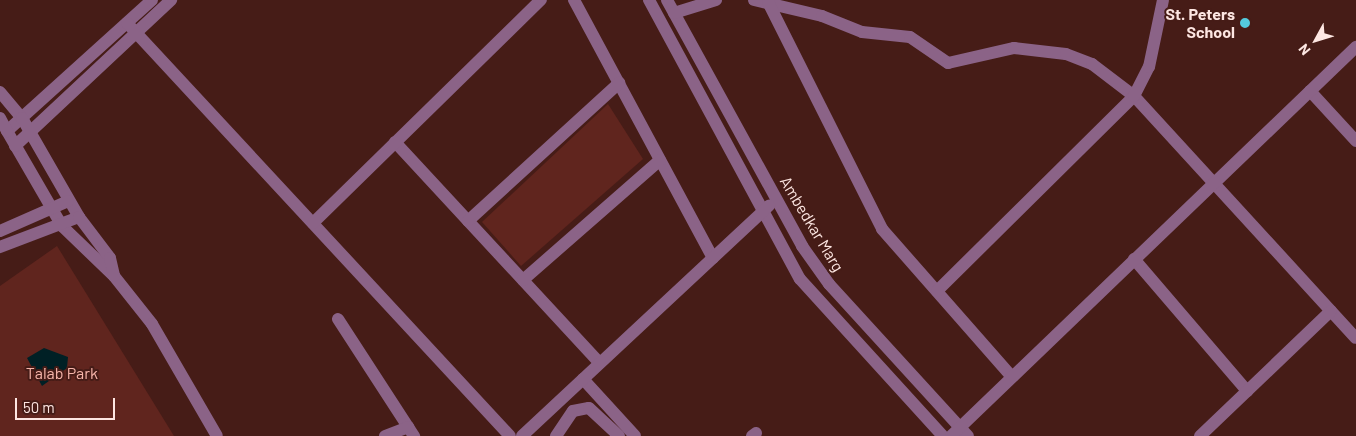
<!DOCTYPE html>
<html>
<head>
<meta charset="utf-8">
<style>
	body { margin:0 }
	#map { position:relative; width:1356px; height:436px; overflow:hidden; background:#461c17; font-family:Barlow,sans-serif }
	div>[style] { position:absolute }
	.green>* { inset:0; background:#60251e }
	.water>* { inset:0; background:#002025 }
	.minor>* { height:12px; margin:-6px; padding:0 6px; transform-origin:6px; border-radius:6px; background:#8b6387 }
	.dots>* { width:14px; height:14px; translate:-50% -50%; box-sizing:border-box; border:2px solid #461c17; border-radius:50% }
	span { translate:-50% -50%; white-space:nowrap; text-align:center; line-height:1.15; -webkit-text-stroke:4px #461c17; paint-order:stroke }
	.poi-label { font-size:16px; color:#fde6e2; font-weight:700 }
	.right { translate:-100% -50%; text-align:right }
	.street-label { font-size:16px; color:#fde6e2 }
	.park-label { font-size:16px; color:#f7b5aa }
	.north { position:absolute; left:1291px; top:15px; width:50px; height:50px; -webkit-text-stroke:4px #461c17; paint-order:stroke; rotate:231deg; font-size:14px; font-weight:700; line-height:20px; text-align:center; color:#fde6e2 }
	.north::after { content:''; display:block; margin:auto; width:18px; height:22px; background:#fde6e2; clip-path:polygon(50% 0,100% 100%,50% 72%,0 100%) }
	.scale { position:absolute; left:15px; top:398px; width:100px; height:22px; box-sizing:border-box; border:2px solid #fde6e2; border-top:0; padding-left:6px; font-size:15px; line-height:18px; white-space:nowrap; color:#fde6e2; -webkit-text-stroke:4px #461c17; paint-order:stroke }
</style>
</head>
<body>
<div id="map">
	<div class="green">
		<i style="clip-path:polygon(608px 104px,643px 159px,521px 266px,482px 222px)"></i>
		<i style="clip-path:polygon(57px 246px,174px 436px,0 436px,0 286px)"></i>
	</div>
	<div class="water">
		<i style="clip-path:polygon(44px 348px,68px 357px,67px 368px,42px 386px,27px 358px)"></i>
	</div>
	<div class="minor">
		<i style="left:152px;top:0;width:195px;rotate:137.9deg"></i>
		<i style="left:7px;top:131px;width:110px;rotate:59.9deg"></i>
		<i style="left:62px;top:226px;width:72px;rotate:43.9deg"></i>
		<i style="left:114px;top:276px;width:61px;rotate:51.6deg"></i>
		<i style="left:152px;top:324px;width:129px;rotate:59.9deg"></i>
		<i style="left:574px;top:0;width:293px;rotate:61.7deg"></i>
		<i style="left:649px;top:0;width:317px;rotate:61.6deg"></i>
		<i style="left:800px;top:279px;width:212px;rotate:47.7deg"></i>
		<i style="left:667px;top:0;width:281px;rotate:61.2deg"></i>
		<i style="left:802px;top:246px;width:47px;rotate:54.6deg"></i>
		<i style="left:829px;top:284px;width:206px;rotate:47.6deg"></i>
		<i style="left:754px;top:0;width:70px;rotate:13.2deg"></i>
		<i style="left:822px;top:16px;width:43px;rotate:21.8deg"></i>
		<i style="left:862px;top:32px;width:48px;rotate:5.9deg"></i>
		<i style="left:910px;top:37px;width:46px;rotate:34.4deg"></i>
		<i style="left:948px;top:63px;width:68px;rotate:-12.8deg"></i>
		<i style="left:1014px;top:48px;width:52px;rotate:6.6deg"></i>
		<i style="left:1066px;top:54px;width:28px;rotate:21deg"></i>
		<i style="left:1092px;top:64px;width:53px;rotate:37.3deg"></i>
		<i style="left:1134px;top:96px;width:328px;rotate:47.5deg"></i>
		<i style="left:768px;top:2px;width:254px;rotate:63.3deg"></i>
		<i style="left:882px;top:229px;width:197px;rotate:48.7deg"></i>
		<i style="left:674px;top:13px;width:44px;rotate:-17.2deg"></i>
		<i style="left:127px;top:23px;width:563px;rotate:47.16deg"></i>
		<i style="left:1310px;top:91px;width:68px;rotate:47.4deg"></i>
		<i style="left:0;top:92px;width:34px;rotate:50deg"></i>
		<i style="left:22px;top:118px;width:114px;rotate:60.1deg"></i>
		<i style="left:79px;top:217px;width:85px;rotate:159.2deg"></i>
		<i style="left:0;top:118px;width:15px;rotate:62deg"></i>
		<i style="left:395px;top:142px;width:301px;rotate:47.2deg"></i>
		<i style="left:15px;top:146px;width:214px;rotate:-43.1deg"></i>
		<i style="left:79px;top:217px;width:51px;rotate:52.9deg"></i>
		<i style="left:110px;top:258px;width:18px;rotate:77deg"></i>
		<i style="left:468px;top:221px;width:205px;rotate:-42.4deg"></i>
		<i style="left:313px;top:223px;width:319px;rotate:-44.4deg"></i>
		<i style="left:0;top:231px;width:74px;rotate:-23.8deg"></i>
		<i style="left:1134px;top:259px;width:174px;rotate:49.4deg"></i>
		<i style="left:523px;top:280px;width:182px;rotate:-41.2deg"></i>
		<i style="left:937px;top:291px;width:277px;rotate:-44.7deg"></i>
		<i style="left:1134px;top:96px;width:33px;rotate:-63deg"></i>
		<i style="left:1149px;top:67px;width:68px;rotate:-78.2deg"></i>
		<i style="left:338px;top:319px;width:140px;rotate:57deg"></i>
		<i style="left:583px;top:379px;width:77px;rotate:47.6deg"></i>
		<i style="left:385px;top:436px;width:25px;rotate:-21deg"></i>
		<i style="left:522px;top:436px;width:338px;rotate:-43deg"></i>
		<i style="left:556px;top:436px;width:30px;rotate:-56deg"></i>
		<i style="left:573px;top:411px;width:16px;rotate:-11deg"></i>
		<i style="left:589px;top:408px;width:41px;rotate:43deg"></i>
		<i style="left:752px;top:436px;width:5px;rotate:-37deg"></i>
		<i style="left:951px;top:436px;width:562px;rotate:-43.85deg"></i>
		<i style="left:1200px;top:436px;width:181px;rotate:-43.7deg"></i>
	</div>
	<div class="dots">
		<i style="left:1245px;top:23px;background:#54cadd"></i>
	</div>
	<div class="poi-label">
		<span class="right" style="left:1235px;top:23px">St. Peters<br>School</span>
	</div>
	<div class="street-label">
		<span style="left:812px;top:224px;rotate:59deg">Ambedkar Marg</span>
	</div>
	<div class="park-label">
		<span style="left:62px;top:373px">Talab Park</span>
	</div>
	<div class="north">N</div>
	<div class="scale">50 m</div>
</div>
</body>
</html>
